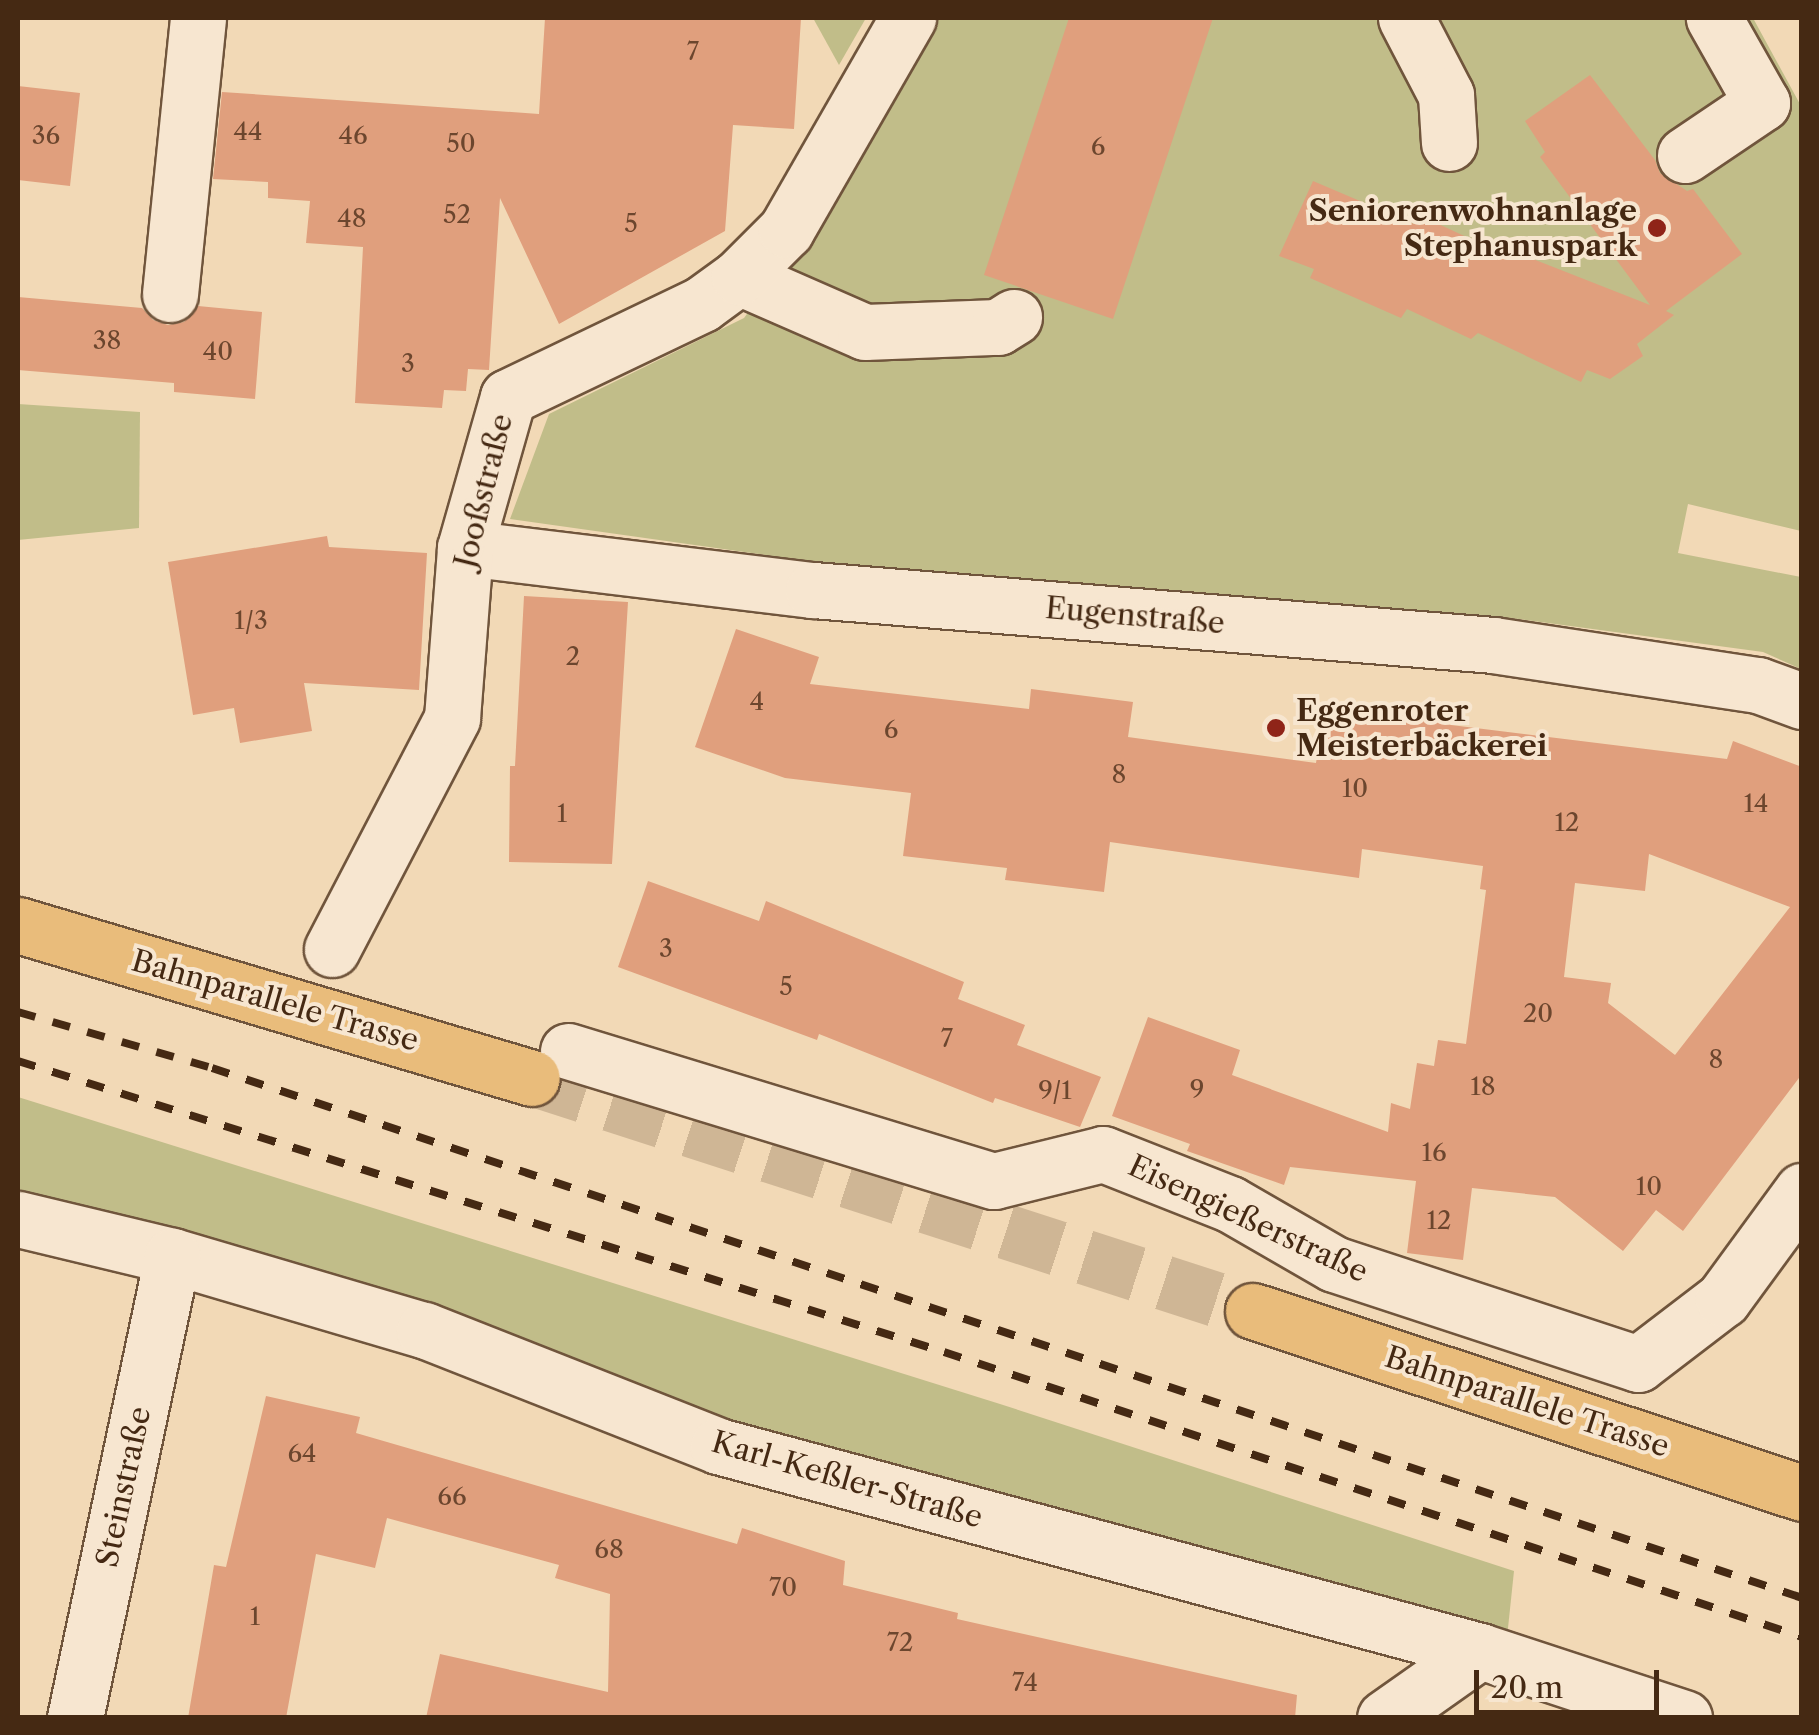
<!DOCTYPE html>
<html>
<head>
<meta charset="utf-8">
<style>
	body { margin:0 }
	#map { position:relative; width:1819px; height:1735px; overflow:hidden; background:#f2d9b6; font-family:"Libre Caslon Text",serif }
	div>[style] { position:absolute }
	.green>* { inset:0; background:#c1bd89 }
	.building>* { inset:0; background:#e09f7d }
	.major-tunnel>* { height:55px; margin-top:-27.5px; transform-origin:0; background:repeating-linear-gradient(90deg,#cfb695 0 55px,transparent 0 83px) }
	.roads { filter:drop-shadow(2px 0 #70553c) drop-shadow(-2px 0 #70553c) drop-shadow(0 2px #70553c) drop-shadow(0 -2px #70553c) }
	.minor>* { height:55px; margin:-27.5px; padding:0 27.5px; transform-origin:27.5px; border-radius:27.5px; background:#f7e6d0 }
	.major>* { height:55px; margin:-27.5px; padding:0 27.5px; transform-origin:27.5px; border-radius:27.5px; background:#e9bc7b }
	.rail>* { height:8px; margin-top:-4px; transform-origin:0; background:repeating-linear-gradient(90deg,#452913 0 18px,transparent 0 36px) }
	.dots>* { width:28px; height:28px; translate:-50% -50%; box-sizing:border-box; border:5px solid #f7e6d0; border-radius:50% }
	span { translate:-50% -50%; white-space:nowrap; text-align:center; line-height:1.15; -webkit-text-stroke:8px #f7e6d0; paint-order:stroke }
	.number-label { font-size:25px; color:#6c462e }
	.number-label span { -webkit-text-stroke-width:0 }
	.poi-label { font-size:30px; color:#452913; font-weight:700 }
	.right { translate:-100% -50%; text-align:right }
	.left { translate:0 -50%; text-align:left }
	.street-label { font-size:30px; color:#452913 }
	.frame { position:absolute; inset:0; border:20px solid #452913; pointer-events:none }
	.scale { position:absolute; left:1474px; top:1670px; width:185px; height:45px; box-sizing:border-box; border:5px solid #452913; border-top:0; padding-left:12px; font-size:30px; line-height:35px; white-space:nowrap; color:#452913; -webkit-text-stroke:8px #f7e6d0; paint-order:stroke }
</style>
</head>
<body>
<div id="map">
	<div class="green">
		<i style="clip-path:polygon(813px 18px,866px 18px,839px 65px)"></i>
		<i style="clip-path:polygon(938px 18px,1753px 18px,1801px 106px,1801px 531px,1688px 504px,1678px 553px,1801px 577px,1801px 669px,1763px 652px,1519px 619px,815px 562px,510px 519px,549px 414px,744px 318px,795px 249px)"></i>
		<i style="clip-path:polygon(18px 404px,140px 412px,139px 528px,18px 540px)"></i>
		<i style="clip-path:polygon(18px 1097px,1000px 1404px,1514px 1571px,1506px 1647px,721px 1434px,18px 1209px)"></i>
	</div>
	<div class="building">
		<i style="clip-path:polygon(545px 18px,801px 18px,794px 129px,733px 125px,725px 231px,559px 324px,500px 198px,489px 370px,468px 369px,466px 391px,444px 390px,442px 408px,355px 403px,363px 247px,306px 243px,310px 201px,268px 198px,268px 182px,213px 179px,222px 92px,539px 114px)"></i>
		<i style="clip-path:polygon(1069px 18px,1213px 18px,1113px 319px,984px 275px)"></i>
		<i style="clip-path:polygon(1590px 75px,1655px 160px,1660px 173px,1687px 191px,1693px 189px,1742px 254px,1666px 311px,1674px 315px,1637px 344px,1643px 356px,1610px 379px,1587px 370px,1581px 382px,1478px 333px,1471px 339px,1407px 309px,1401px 318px,1310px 278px,1314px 269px,1279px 256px,1313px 181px,1414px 224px,1419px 215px,1488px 247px,1490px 242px,1650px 305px,1540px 157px,1545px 152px,1525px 121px)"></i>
		<i style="clip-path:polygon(18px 86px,80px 93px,70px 186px,18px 180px)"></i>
		<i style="clip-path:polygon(18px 297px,142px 308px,153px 320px,168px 325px,184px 322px,198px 306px,262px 312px,255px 399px,174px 392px,174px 383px,18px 370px)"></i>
		<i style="clip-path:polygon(327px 536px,329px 547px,427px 553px,419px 690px,304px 683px,312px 731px,240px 743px,234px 708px,193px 715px,168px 562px)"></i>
		<i style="clip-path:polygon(524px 596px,628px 602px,612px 864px,509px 862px,510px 766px,515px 766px)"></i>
		<i style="clip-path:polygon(evenodd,736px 629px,819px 657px,810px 684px,1029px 709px,1031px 689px,1133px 702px,1128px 737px,1316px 763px,1325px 704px,1444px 721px,1443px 724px,1727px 759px,1733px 741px,1802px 767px,1802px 1074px,1683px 1231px,1656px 1210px,1623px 1251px,1555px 1197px,1472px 1188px,1463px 1260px,1407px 1253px,1416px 1181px,1290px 1167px,1284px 1185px,1187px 1151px,1190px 1144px,1112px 1116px,1148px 1017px,1240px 1050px,1232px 1075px,1388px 1132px,1391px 1103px,1410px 1109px,1417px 1063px,1434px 1066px,1438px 1040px,1466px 1044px,1486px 890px,1480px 889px,1483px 866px,1362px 849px,1359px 878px,1110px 842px,1104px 892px,1005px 880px,1007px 868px,903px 856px,911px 793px,785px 778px,695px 747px,736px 629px,1649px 854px,1790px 907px,1675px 1055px,1608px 1003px,1611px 983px,1564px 977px,1575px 883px,1645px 891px,1649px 854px)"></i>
		<i style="clip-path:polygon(648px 881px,759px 921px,766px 901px,964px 982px,958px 999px,1025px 1025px,1017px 1045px,1101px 1077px,1080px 1127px,995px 1098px,993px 1103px,819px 1034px,817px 1040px,618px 967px)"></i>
		<i style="clip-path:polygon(266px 1396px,360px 1417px,356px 1433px,737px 1544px,742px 1528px,845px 1561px,843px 1585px,958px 1613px,957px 1619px,1297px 1695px,1295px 1718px,426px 1718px,440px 1654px,608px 1692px,610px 1594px,555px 1578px,559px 1565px,387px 1518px,375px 1568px,316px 1554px,286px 1718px,188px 1718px,214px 1565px,226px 1567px)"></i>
	</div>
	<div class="major-tunnel">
		<i style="left:532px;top:1078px;width:758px;rotate:17.91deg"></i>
	</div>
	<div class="roads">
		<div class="minor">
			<i style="left:1406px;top:18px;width:87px;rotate:62.5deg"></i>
			<i style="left:1446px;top:95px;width:48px;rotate:86.4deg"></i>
			<i style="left:1685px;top:155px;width:93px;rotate:-34deg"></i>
			<i style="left:1762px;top:103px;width:98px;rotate:-119.5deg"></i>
			<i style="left:739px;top:277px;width:137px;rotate:23.6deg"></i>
			<i style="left:865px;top:332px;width:133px;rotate:-2.2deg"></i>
			<i style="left:998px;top:327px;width:19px;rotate:-32deg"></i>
			<i style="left:170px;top:294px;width:277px;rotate:-84.2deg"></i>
			<i style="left:465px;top:548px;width:351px;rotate:6.9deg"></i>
			<i style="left:813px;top:590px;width:682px;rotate:4.62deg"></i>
			<i style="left:1493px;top:645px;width:268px;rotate:8.6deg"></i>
			<i style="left:1758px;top:685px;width:47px;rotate:20deg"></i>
			<i style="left:332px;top:949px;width:260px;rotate:-62.5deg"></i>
			<i style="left:452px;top:718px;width:170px;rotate:-85.6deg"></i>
			<i style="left:465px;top:548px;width:157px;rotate:-74.1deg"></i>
			<i style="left:508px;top:397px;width:215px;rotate:-25.6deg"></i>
			<i style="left:702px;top:304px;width:46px;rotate:-36.1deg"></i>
			<i style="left:739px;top:277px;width:66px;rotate:-45deg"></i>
			<i style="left:786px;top:230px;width:245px;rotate:-60.1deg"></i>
			<i style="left:568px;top:1051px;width:445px;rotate:17deg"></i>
			<i style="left:994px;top:1181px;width:112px;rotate:-13.9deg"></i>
			<i style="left:1103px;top:1154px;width:136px;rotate:21.5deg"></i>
			<i style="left:1230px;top:1204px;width:120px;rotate:30deg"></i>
			<i style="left:1334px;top:1264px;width:320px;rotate:18.2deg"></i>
			<i style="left:1638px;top:1364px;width:107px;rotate:-37.4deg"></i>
			<i style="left:1723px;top:1299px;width:134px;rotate:-53.8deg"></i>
			<i style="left:18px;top:1219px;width:158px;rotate:13.5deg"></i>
			<i style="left:172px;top:1256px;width:263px;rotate:16.4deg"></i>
			<i style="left:424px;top:1330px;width:316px;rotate:21.5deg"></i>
			<i style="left:718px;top:1446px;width:789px;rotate:15.06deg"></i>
			<i style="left:1480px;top:1651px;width:215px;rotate:18.2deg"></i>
			<i style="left:75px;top:1718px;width:472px;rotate:-78.1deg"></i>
			<i style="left:1385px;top:1718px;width:116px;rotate:-35.2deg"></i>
		</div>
		<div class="major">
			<i style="left:18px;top:925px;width:536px;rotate:16.58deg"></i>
			<i style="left:1253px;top:1311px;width:578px;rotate:18.34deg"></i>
		</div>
	</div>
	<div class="rail">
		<i style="left:18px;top:1012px;width:202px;rotate:16.1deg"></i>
		<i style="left:212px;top:1068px;width:1676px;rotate:18.43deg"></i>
		<i style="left:18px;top:1061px;width:971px;rotate:17.45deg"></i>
		<i style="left:944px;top:1352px;width:904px;rotate:18.37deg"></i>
	</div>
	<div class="dots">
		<i style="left:1657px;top:228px;background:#8f2418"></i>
		<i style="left:1276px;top:728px;background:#8f2418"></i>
	</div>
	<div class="number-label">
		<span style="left:693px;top:52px">7</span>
		<span style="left:248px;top:132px">44</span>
		<span style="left:46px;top:136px">36</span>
		<span style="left:353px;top:136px">46</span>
		<span style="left:461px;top:144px">50</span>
		<span style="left:1098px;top:147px">6</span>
		<span style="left:457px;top:215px">52</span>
		<span style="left:352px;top:219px">48</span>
		<span style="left:631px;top:224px">5</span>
		<span style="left:107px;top:341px">38</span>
		<span style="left:218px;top:352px">40</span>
		<span style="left:408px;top:364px">3</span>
		<span style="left:251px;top:621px">1/3</span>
		<span style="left:573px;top:657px">2</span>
		<span style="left:757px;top:702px">4</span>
		<span style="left:891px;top:730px">6</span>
		<span style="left:1119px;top:775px">8</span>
		<span style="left:1355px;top:789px">10</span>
		<span style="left:1756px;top:804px">14</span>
		<span style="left:562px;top:814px">1</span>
		<span style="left:1567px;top:823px">12</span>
		<span style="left:666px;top:949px">3</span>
		<span style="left:786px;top:987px">5</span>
		<span style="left:1538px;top:1014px">20</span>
		<span style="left:947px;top:1039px">7</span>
		<span style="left:1716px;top:1060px">8</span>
		<span style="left:1483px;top:1087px">18</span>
		<span style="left:1197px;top:1090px">9</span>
		<span style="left:1055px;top:1091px">9/1</span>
		<span style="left:1434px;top:1153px">16</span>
		<span style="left:1649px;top:1187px">10</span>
		<span style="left:1439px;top:1221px">12</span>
		<span style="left:302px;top:1454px">64</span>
		<span style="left:452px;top:1497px">66</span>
		<span style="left:609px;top:1550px">68</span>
		<span style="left:783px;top:1588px">70</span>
		<span style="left:255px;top:1617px">1</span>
		<span style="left:900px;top:1643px">72</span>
		<span style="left:1025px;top:1683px">74</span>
	</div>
	<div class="poi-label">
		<span class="right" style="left:1637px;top:228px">Seniorenwohnanlage<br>Stephanuspark</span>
		<span class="left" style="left:1296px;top:728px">Eggenroter<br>Meisterbäckerei</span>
	</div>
	<div class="street-label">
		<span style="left:484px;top:491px;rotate:-76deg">Jooßstraße</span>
		<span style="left:1135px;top:616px;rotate:5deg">Eugenstraße</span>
		<span style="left:275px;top:1001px;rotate:16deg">Bahnparallele Trasse</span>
		<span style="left:1248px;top:1219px;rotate:25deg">Eisengießerstraße</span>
		<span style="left:1527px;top:1402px;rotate:18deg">Bahnparallele Trasse</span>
		<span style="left:847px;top:1480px;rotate:16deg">Karl-Keßler-Straße</span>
		<span style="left:124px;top:1487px;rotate:-78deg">Steinstraße</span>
	</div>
	<div class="frame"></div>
	<div class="scale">20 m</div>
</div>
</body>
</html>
